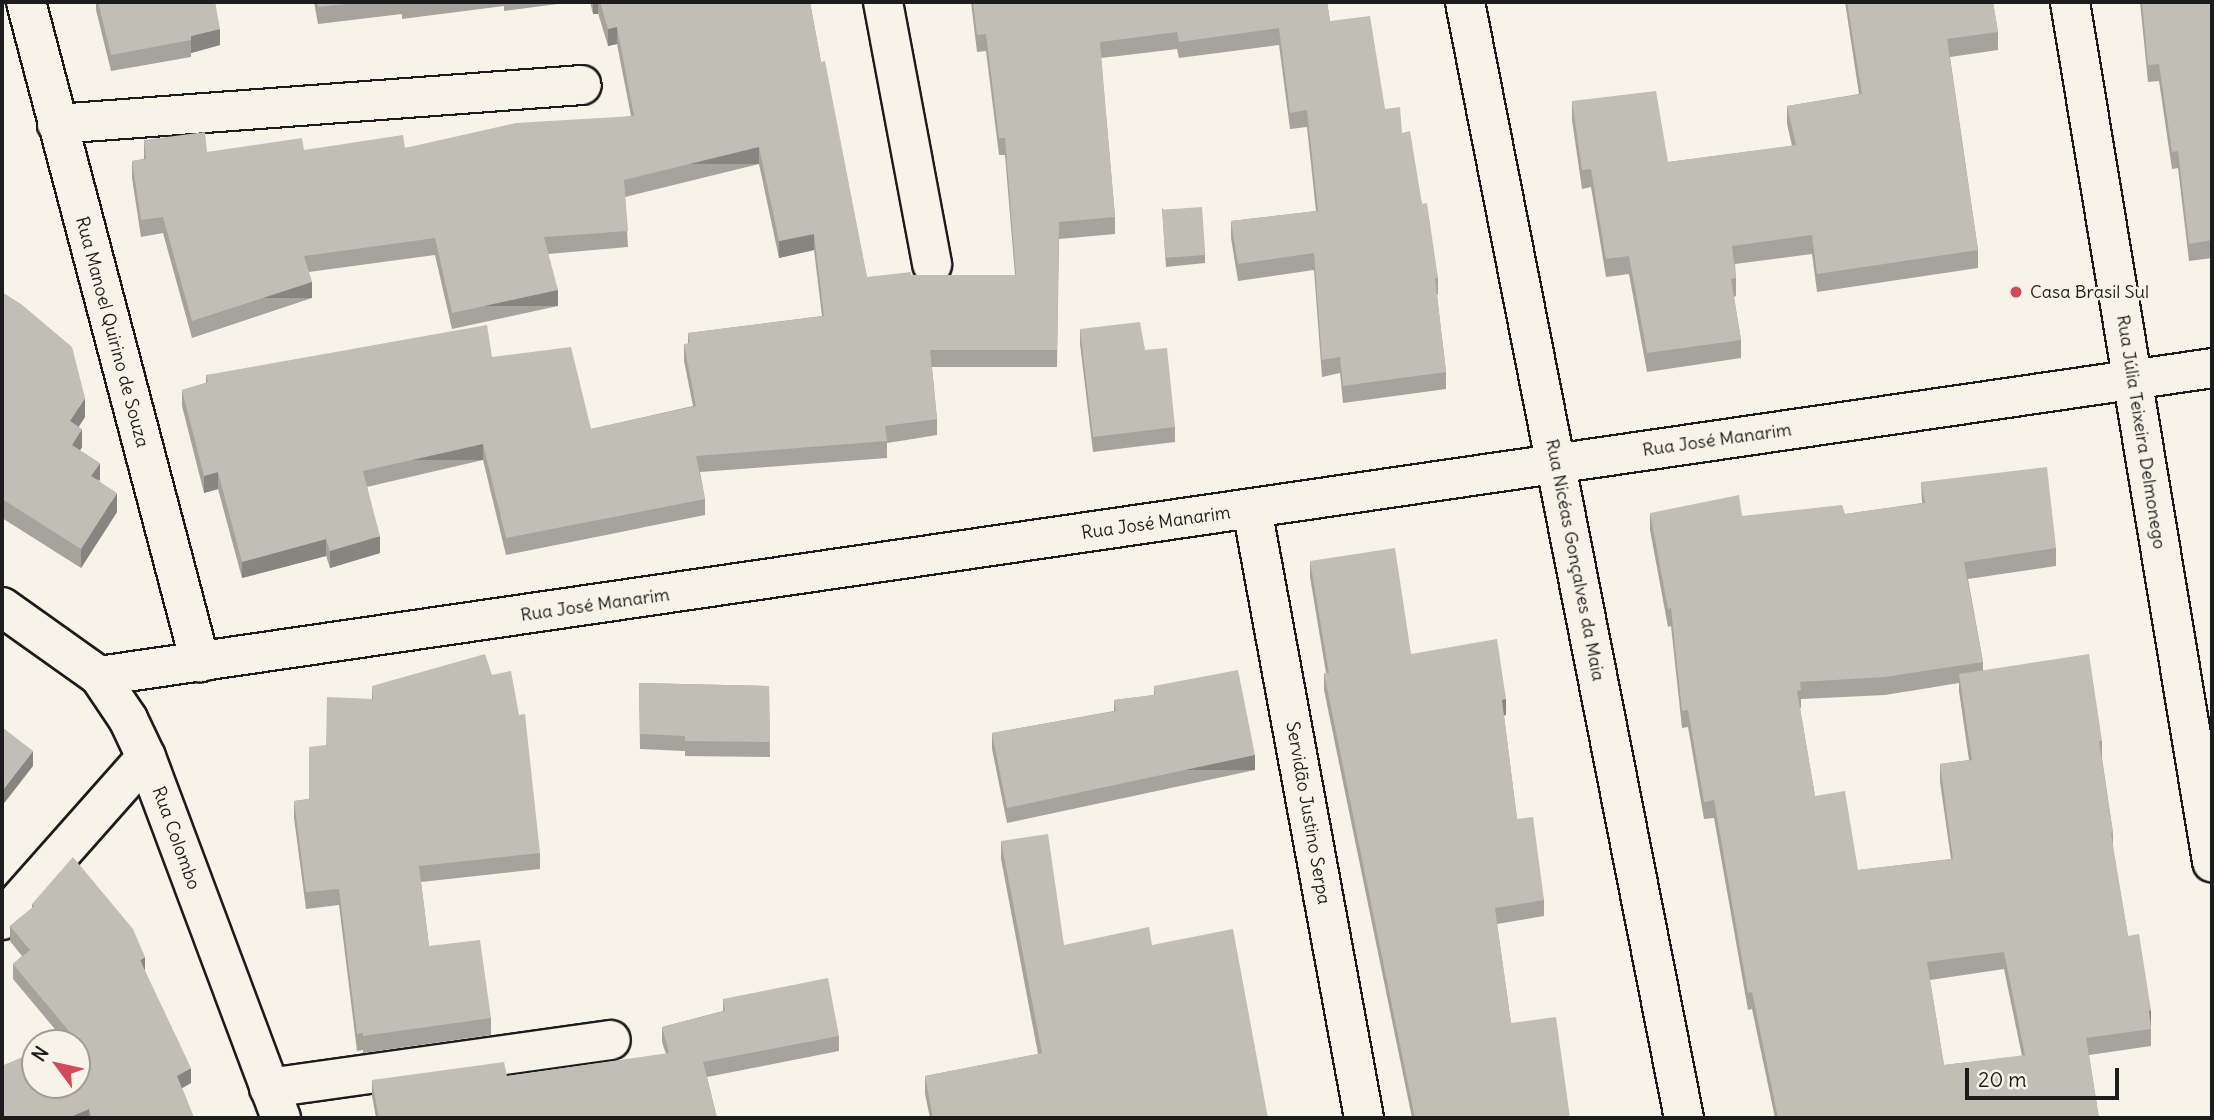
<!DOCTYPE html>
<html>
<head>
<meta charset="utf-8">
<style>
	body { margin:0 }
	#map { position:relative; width:2214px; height:1120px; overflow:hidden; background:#f7f3e8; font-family:Delius,sans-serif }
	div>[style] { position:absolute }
	.roads { filter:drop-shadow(2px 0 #1c1c1c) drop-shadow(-2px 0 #1c1c1c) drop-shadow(0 2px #1c1c1c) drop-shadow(0 -2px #1c1c1c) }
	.street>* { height:38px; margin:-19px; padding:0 19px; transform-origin:19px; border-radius:19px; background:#f7f3e8 }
	.secondary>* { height:38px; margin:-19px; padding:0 19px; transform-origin:19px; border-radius:19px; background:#f7f3e8 }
	.wall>* { inset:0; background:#a5a39c }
	.shaded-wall>* { inset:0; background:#86857f; transform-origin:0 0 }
	.building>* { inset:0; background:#c0beb5; transform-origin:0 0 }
	.dots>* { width:19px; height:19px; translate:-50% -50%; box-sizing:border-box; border:4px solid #f7f3e8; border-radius:50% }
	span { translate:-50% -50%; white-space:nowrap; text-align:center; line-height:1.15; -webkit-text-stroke:5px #f7f3e8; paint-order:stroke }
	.poi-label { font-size:18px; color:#1c1c1c }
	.left { translate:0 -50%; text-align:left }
	.street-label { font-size:18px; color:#1c1c1c }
	.frame { position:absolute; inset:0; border:4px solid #1c1c1c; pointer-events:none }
	.north { position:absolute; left:21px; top:1029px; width:70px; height:70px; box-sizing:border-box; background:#f7f3e8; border:2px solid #9f9d96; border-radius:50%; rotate:303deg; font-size:19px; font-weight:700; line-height:28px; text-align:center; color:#1c1c1c }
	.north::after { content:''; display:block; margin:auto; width:24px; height:32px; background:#d1495b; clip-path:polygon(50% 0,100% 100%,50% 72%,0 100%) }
	.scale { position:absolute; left:1965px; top:1068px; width:154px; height:32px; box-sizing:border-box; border:4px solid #1c1c1c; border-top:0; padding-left:9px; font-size:21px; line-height:24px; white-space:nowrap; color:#1c1c1c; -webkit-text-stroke:5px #f7f3e8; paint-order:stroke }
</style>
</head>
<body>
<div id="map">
	<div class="roads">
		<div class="street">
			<i style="left:26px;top:2px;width:683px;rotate:75.23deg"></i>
			<i style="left:883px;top:2px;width:267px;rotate:79.4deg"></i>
			<i style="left:1465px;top:2px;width:1137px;rotate:78.9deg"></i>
			<i style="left:2070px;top:2px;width:872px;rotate:80.62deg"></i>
			<i style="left:57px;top:124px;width:526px;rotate:-4.25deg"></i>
			<i style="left:1252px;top:509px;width:619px;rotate:79.58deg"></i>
			<i style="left:99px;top:676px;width:2135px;rotate:-8.29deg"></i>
			<i style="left:2px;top:920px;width:217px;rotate:-48.5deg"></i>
			<i style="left:269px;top:1088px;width:345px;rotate:-8deg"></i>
		</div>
		<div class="secondary">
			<i style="left:2px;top:607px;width:119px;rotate:35.4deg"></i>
			<i style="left:99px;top:676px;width:52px;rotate:56deg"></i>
			<i style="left:128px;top:719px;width:42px;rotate:64.7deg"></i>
			<i style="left:146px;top:757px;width:385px;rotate:69.5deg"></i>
		</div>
	</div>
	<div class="wall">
		<i style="clip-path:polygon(96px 2px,220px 2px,215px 3px,220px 45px,191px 53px,191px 57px,111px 71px,96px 10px)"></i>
		<i style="clip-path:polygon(314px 2px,573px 2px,504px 11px,504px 6px,402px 19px,402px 14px,318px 24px)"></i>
		<i style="clip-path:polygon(590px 2px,810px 2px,821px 62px,867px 277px,911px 275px,1015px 275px,1005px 155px,999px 155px,986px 51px,977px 52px,971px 2px,1327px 2px,1330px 21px,1385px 109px,1402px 133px,1422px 204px,1438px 278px,1438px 294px,1437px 295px,1446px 372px,1446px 389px,1343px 403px,1340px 373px,1322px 377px,1314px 270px,1238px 281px,1231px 238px,1231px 221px,1316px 211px,1307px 127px,1290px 129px,1279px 45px,1179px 58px,1177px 49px,1101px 58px,1115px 217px,1115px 234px,1059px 239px,1057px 367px,932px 367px,937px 419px,937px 435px,887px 443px,887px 458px,700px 472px,705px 499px,705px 515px,506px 555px,483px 460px,367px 487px,380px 553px,330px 568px,326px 556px,242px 578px,218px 489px,204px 493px,182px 406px,182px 390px,206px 383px,206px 375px,492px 357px,591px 429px,693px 406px,684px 361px,684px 344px,688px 344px,688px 333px,822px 316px,814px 250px,779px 258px,759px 164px,625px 197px,628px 247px,548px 254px,558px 306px,452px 329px,435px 255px,309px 272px,312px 298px,192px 338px,163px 233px,141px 237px,132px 178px,132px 161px,144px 159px,144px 140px,207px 152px,405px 148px,631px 116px,617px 44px,608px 46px,598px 13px,593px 14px)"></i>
		<i style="clip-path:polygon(1845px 2px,1993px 2px,1998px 32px,1998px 50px,1950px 57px,1978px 250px,1978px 268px,1817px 292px,1812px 254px,1735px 264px,1736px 278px,1736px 296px,1734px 297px,1741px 340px,1741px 358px,1647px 372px,1629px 274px,1606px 277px,1591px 187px,1582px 189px,1572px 120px,1572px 101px,1668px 162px,1792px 146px,1787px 124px,1787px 106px,1859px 94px)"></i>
		<i style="clip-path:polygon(2140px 2px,2212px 2px,2212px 258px,2189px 261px,2178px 168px,2172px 169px,2159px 81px,2148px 82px)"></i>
		<i style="clip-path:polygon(1162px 208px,1205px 255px,1205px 263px,1166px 267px)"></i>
		<i style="clip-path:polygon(2px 292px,85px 417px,79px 426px,82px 447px,80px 450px,117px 512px,81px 568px,2px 518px)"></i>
		<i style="clip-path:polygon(1080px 329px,1175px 427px,1175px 442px,1093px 452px,1080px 344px)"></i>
		<i style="clip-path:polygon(evenodd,1921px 482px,2056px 548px,2056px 566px,1968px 579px,1983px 662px,1983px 670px,2102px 741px,2102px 758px,2113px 833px,2113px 849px,2128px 936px,2151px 1010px,2151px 1046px,2089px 1055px,2099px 1118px,1775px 1118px,1752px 1009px,1748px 1010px,1714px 818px,1704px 819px,1688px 727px,1682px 728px,1671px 626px,1668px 627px,1650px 530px,1650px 513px,1742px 516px,1845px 514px,1922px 503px,1921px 482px,1959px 683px,1959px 691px,1969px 760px,1940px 764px,1940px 782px,1951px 859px,1858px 870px,1815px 796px,1800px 708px,1801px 708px,1801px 699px,1885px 695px,1959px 683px,1921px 482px,2004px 969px,2022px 1056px,1944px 1065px,1930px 980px,2004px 969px)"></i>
		<i style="clip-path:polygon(1310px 561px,1411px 654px,1506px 715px,1504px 716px,1517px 819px,1544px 900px,1544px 916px,1497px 924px,1511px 1023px,1570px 1118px,1412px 1118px,1324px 690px,1324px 673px,1326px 673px,1310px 577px)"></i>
		<i style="clip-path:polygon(639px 683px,769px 686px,770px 757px,685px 756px,685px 751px,640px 749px)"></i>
		<i style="clip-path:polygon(372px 686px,540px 853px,540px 869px,421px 882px,429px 946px,491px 1018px,491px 1035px,363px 1053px,363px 1050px,357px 1051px,339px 905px,306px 909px,294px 818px,294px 801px,309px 799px,372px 699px)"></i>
		<i style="clip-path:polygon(1154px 686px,1255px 770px,1007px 823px,992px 749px,992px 733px,1114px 711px,1114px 700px,1154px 695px)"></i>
		<i style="clip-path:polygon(1001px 841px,1064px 945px,1152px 945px,1268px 1118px,930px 1118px,925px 1094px,925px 1076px,1038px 1054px,1001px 859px)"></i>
		<i style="clip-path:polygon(32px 904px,145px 971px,191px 1083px,182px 1088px,194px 1118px,2px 1118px,2px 1066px,64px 1040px,13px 979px,13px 964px,22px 956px,10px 941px,10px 926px,32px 908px)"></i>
		<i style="clip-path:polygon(723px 999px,839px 1036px,839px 1051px,707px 1077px,717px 1118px,376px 1118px,372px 1096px,372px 1080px,507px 1076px,666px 1054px,662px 1042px,662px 1027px,723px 1011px)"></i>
	</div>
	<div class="shaded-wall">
		<i style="left:593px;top:2px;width:5px;height:12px"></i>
		<i style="clip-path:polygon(617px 27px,617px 44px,608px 46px,608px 29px)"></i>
		<i style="clip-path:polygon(220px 29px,220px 45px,191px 53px,191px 36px)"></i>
		<i style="left:759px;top:147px;width:17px;height:139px;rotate:90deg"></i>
		<i style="clip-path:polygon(814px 234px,814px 250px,779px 258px,779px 241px)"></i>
		<i style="left:312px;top:282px;width:16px;height:126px;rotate:90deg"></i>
		<i style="left:558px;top:290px;width:16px;height:108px;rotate:90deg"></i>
		<i style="clip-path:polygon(85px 398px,85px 417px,70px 440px,70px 421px)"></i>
		<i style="clip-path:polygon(82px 429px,82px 447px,72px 464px,72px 445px)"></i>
		<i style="left:483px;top:444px;width:16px;height:123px;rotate:90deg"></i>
		<i style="clip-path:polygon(100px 463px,100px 481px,91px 476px)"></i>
		<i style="clip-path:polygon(218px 472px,218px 489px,204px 493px,204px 476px)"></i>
		<i style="clip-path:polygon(117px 493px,117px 512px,81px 568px,81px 549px)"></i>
		<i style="clip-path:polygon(380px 536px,380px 553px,330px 568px,330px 551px)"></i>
		<i style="clip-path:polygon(326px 539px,326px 556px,242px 578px,242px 562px)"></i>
		<i style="left:1506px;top:699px;width:16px;height:4px;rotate:90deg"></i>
		<i style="clip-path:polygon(33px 751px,33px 766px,2px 806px,2px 791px)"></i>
		<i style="left:1255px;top:755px;width:15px;height:254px;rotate:90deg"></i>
		<i style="clip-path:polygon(145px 957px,145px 972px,140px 960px)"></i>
		<i style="clip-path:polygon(2151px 1010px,2151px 1027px,2149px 1011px)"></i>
		<i style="clip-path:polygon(191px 1068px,191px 1083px,177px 1091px,177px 1076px)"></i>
		<i style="clip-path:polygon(89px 1109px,89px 1118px,68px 1118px)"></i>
	</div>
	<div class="building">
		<i style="clip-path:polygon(98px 2px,215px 2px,220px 29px,191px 36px,191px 40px,111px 55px)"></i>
		<i style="clip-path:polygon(317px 2px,365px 2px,318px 7px)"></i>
		<i style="clip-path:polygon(600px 2px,810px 2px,821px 62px,825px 61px,867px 277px,911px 272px,911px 275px,1016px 275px,1005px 138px,999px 138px,986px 34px,977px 35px,973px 2px,1327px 2px,1330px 21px,1370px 16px,1385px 109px,1400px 107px,1402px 133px,1410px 131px,1422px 204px,1427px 203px,1438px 278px,1435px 278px,1446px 372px,1343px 386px,1340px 357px,1322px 360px,1314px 253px,1238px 264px,1231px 221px,1318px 211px,1307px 110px,1290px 113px,1279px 28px,1179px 42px,1177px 32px,1100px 42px,1115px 217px,1059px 222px,1057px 350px,930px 350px,937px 419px,885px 426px,887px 441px,696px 456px,705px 499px,506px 538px,483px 444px,363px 471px,380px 536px,330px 551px,326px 539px,242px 562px,218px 472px,204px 476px,182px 390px,208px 382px,206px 375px,487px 325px,492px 357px,571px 347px,591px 429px,696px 406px,684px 344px,690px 343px,688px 333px,824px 316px,814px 234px,779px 241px,759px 147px,624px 180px,628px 231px,544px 237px,558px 290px,452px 313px,435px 238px,304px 256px,312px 282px,192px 321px,163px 217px,141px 220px,132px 161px,146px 159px,144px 140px,205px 132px,207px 152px,302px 138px,304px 150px,403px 135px,405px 148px,516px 123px,634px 116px,617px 27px,608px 29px)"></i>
		<i style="clip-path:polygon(1847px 2px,1993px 2px,1998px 32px,1947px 39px,1978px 250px,1817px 274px,1812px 235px,1732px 246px,1736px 278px,1731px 279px,1741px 340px,1647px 353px,1629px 256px,1606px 259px,1591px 169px,1582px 170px,1572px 101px,1656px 91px,1668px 162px,1796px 145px,1787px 106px,1862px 94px)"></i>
		<i style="clip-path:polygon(2142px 2px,2212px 2px,2212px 240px,2189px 244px,2178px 151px,2172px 152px,2159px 64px,2148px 65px)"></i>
		<i style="left:1202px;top:207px;width:48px;height:40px;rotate:86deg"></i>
		<i style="clip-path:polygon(2px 292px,21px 304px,72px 347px,85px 398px,70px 421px,82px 429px,72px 445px,100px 463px,91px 476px,117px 493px,81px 549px,2px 499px)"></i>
		<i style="clip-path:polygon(1140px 322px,1145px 350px,1167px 348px,1175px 427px,1093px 437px,1080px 329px)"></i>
		<i style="clip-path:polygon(evenodd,2047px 467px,2056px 548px,1964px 562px,1983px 662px,1885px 677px,1800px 682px,1801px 690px,1797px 691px,1815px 796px,1845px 791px,1858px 870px,1953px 859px,1940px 764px,1972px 760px,1959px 674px,2089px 654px,2102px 741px,2099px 741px,2113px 833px,2111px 833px,2128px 936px,2139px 934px,2151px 1010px,2149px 1011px,2151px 1029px,2086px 1038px,2099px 1118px,1778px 1118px,1752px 992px,1748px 993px,1714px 800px,1704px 802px,1688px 710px,1682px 711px,1671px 608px,1668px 609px,1650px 513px,1739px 495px,1742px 516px,1842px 505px,1845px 514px,1925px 503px,1921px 482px,2047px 467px,2004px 952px,2025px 1055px,1944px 1065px,1927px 962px,2004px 952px)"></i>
		<i style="clip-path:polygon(1395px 548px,1411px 654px,1497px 639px,1506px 699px,1502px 700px,1517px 819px,1533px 817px,1544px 900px,1495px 908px,1511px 1023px,1556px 1017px,1570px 1118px,1415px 1118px,1324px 673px,1329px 673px,1310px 561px)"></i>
		<i style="clip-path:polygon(485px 654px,492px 675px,511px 671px,519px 715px,525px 714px,540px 853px,419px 866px,429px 946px,480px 940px,491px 1018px,363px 1036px,363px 1033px,357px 1034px,339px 889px,306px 892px,294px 801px,309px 799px,309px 747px,326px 745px,327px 697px,373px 699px,372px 686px)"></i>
		<i style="clip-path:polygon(1238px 670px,1255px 755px,1007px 808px,992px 733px,1116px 711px,1114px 700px,1155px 695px,1154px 686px)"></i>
		<i style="clip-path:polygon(639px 683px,769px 686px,770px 742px,685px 741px,685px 736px,640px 734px)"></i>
		<i style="clip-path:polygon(2px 727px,33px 751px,2px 791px)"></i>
		<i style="clip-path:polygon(1048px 834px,1064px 945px,1149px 927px,1152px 945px,1233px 929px,1268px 1118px,933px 1118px,925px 1076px,1042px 1053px,1001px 841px)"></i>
		<i style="clip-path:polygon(73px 857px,133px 929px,145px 957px,140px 960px,191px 1068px,177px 1076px,194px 1118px,92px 1118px,89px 1109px,68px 1118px,2px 1118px,2px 1083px,3px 1082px,2px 1079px,2px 1066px,35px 1052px,35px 1085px,77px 1085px,77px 1043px,56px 1043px,73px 1036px,13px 964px,30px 950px,10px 926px,34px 906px,32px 904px)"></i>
		<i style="clip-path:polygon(828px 978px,839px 1036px,703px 1062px,717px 1118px,379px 1118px,372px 1080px,504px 1062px,507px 1076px,669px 1053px,662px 1027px,725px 1011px,723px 999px)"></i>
	</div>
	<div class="dots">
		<i style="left:2016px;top:292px;background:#d1495b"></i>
	</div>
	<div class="poi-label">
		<span class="left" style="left:2030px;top:292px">Casa Brasil Sul</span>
	</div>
	<div class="street-label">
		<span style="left:112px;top:332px;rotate:75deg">Rua Manoel Quirino de Souza</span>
		<span style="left:2141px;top:432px;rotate:81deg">Rua Júlia Teixeira Delmonego</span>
		<span style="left:1717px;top:440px;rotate:-8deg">Rua José Manarim</span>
		<span style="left:1156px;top:523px;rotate:-8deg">Rua José Manarim</span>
		<span style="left:1575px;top:560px;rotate:79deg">Rua Nicéas Gonçalves da Maia</span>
		<span style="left:595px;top:605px;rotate:-8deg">Rua José Manarim</span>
		<span style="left:1308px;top:813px;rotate:80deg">Servidão Justino Serpa</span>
		<span style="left:176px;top:838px;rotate:70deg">Rua Colombo</span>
	</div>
	<div class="frame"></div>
	<div class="north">N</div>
	<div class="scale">20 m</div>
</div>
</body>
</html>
